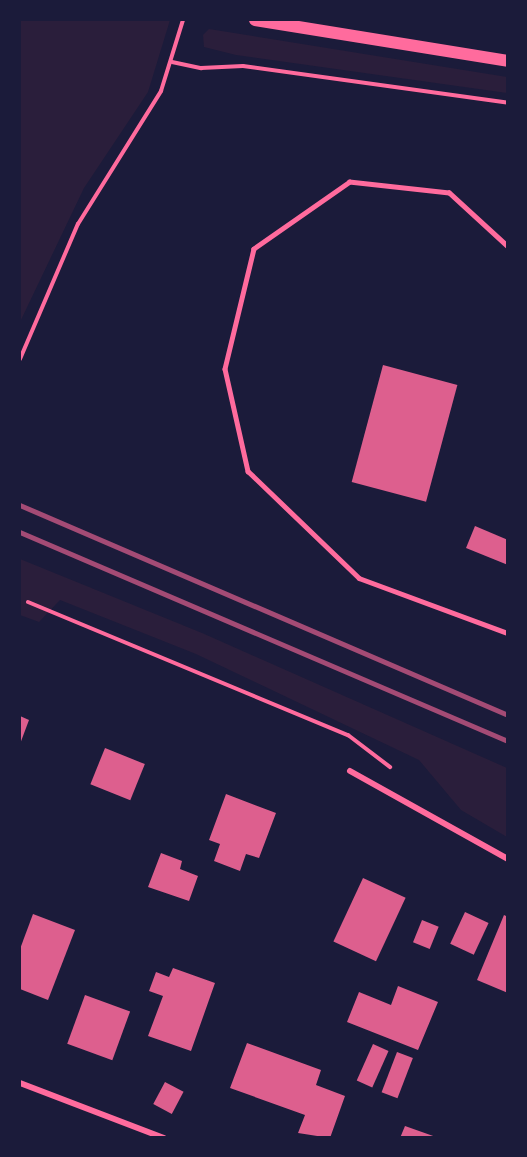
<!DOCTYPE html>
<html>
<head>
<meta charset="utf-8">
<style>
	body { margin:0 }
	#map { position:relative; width:527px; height:1157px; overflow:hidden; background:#1b1b3a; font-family:"Asap Condensed",sans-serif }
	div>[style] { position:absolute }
	.green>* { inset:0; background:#2a1e3b }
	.building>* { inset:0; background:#dd5f8e; transform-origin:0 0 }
	.path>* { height:4px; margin:-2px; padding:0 2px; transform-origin:2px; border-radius:2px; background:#ff6b9d }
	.service>* { height:4.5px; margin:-2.25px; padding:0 2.25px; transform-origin:2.25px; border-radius:2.25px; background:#ff6b9d }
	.minor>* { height:6px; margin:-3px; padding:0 3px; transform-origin:3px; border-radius:3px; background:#ff6b9d }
	.secondary>* { height:12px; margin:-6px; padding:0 6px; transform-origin:6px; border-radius:6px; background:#ff6b9d }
	.rail>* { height:4.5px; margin:-2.25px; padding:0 2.25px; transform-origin:2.25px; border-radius:2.25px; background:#a44b75 }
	span { translate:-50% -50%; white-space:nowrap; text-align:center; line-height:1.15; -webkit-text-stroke:4.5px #1b1b3a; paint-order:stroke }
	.frame { position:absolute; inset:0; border:21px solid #1b1b3a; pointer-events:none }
</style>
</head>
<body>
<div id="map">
	<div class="green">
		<i style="clip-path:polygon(20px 20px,170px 20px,148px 92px,84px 188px,20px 322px)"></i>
		<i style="clip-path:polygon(209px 29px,507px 77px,507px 93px,236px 55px,204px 47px,203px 35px)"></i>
		<i style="clip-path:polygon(20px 559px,202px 633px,507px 768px,507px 837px,461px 810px,419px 760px,196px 654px,60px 600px,39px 622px,20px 615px)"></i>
	</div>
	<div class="building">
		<i style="left:383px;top:365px;width:77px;height:121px;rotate:15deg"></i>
		<i style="clip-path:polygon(475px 526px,508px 540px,508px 565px,466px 548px)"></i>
		<i style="clip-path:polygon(20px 716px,29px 720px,20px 744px)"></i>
		<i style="left:105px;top:748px;width:43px;height:39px;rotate:22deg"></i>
		<i style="clip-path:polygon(226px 794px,276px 813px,259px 858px,246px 854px,240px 871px,214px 861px,220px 844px,209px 840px)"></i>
		<i style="clip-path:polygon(161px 853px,182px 861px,180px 869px,198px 876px,189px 901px,148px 887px)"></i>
		<i style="left:363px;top:878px;width:47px;height:70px;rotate:25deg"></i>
		<i style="left:465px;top:912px;width:26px;height:35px;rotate:25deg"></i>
		<i style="clip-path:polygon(33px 914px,75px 930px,48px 1000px,20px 989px,20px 949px)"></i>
		<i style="clip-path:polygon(504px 915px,508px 917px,508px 993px,477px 980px)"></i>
		<i style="left:422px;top:920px;width:18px;height:24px;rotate:22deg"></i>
		<i style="clip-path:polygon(173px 968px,215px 983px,191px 1051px,148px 1036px,163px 996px,149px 991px,156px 972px,169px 977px)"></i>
		<i style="clip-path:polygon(398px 986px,438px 1002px,418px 1050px,347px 1022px,359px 992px,391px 1005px)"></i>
		<i style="left:85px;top:995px;width:48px;height:52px;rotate:20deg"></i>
		<i style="clip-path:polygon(247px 1043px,321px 1070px,316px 1085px,345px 1096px,330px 1138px,298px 1133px,305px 1115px,230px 1088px)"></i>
		<i style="left:373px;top:1044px;width:17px;height:40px;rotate:24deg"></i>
		<i style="left:397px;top:1052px;width:17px;height:43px;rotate:21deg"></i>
		<i style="left:165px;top:1082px;width:21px;height:25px;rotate:28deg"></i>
		<i style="clip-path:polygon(405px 1126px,436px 1137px,436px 1138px,400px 1138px)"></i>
	</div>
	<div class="path">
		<i style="left:172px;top:62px;width:30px;rotate:12deg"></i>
		<i style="left:201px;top:68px;width:42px;rotate:-2.7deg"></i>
		<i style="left:243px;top:66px;width:268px;rotate:7.9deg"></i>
		<i style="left:20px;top:359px;width:147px;rotate:-66.8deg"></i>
		<i style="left:78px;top:224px;width:157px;rotate:-58deg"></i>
		<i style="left:161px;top:91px;width:74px;rotate:-72.8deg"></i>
		<i style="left:28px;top:602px;width:347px;rotate:22.6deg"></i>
		<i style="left:348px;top:735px;width:53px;rotate:37.3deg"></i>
	</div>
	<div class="service">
		<i style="left:508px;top:247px;width:80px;rotate:-137.5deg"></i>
		<i style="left:449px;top:193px;width:100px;rotate:-173.7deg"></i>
		<i style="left:350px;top:182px;width:117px;rotate:145.1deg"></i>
		<i style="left:254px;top:249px;width:123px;rotate:103.6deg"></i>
		<i style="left:225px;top:369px;width:105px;rotate:77.3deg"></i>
		<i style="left:248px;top:471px;width:154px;rotate:43.9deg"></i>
		<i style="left:359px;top:578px;width:159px;rotate:20.3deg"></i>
	</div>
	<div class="minor">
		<i style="left:350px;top:771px;width:181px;rotate:29.1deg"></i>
		<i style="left:20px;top:1083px;width:154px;rotate:20.9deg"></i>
	</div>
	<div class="secondary">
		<i style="left:255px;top:20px;width:256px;rotate:9.2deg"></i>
	</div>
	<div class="rail">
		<i style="left:20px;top:505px;width:531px;rotate:23.28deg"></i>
		<i style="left:20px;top:532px;width:531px;rotate:23.18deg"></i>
	</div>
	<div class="frame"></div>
</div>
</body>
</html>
